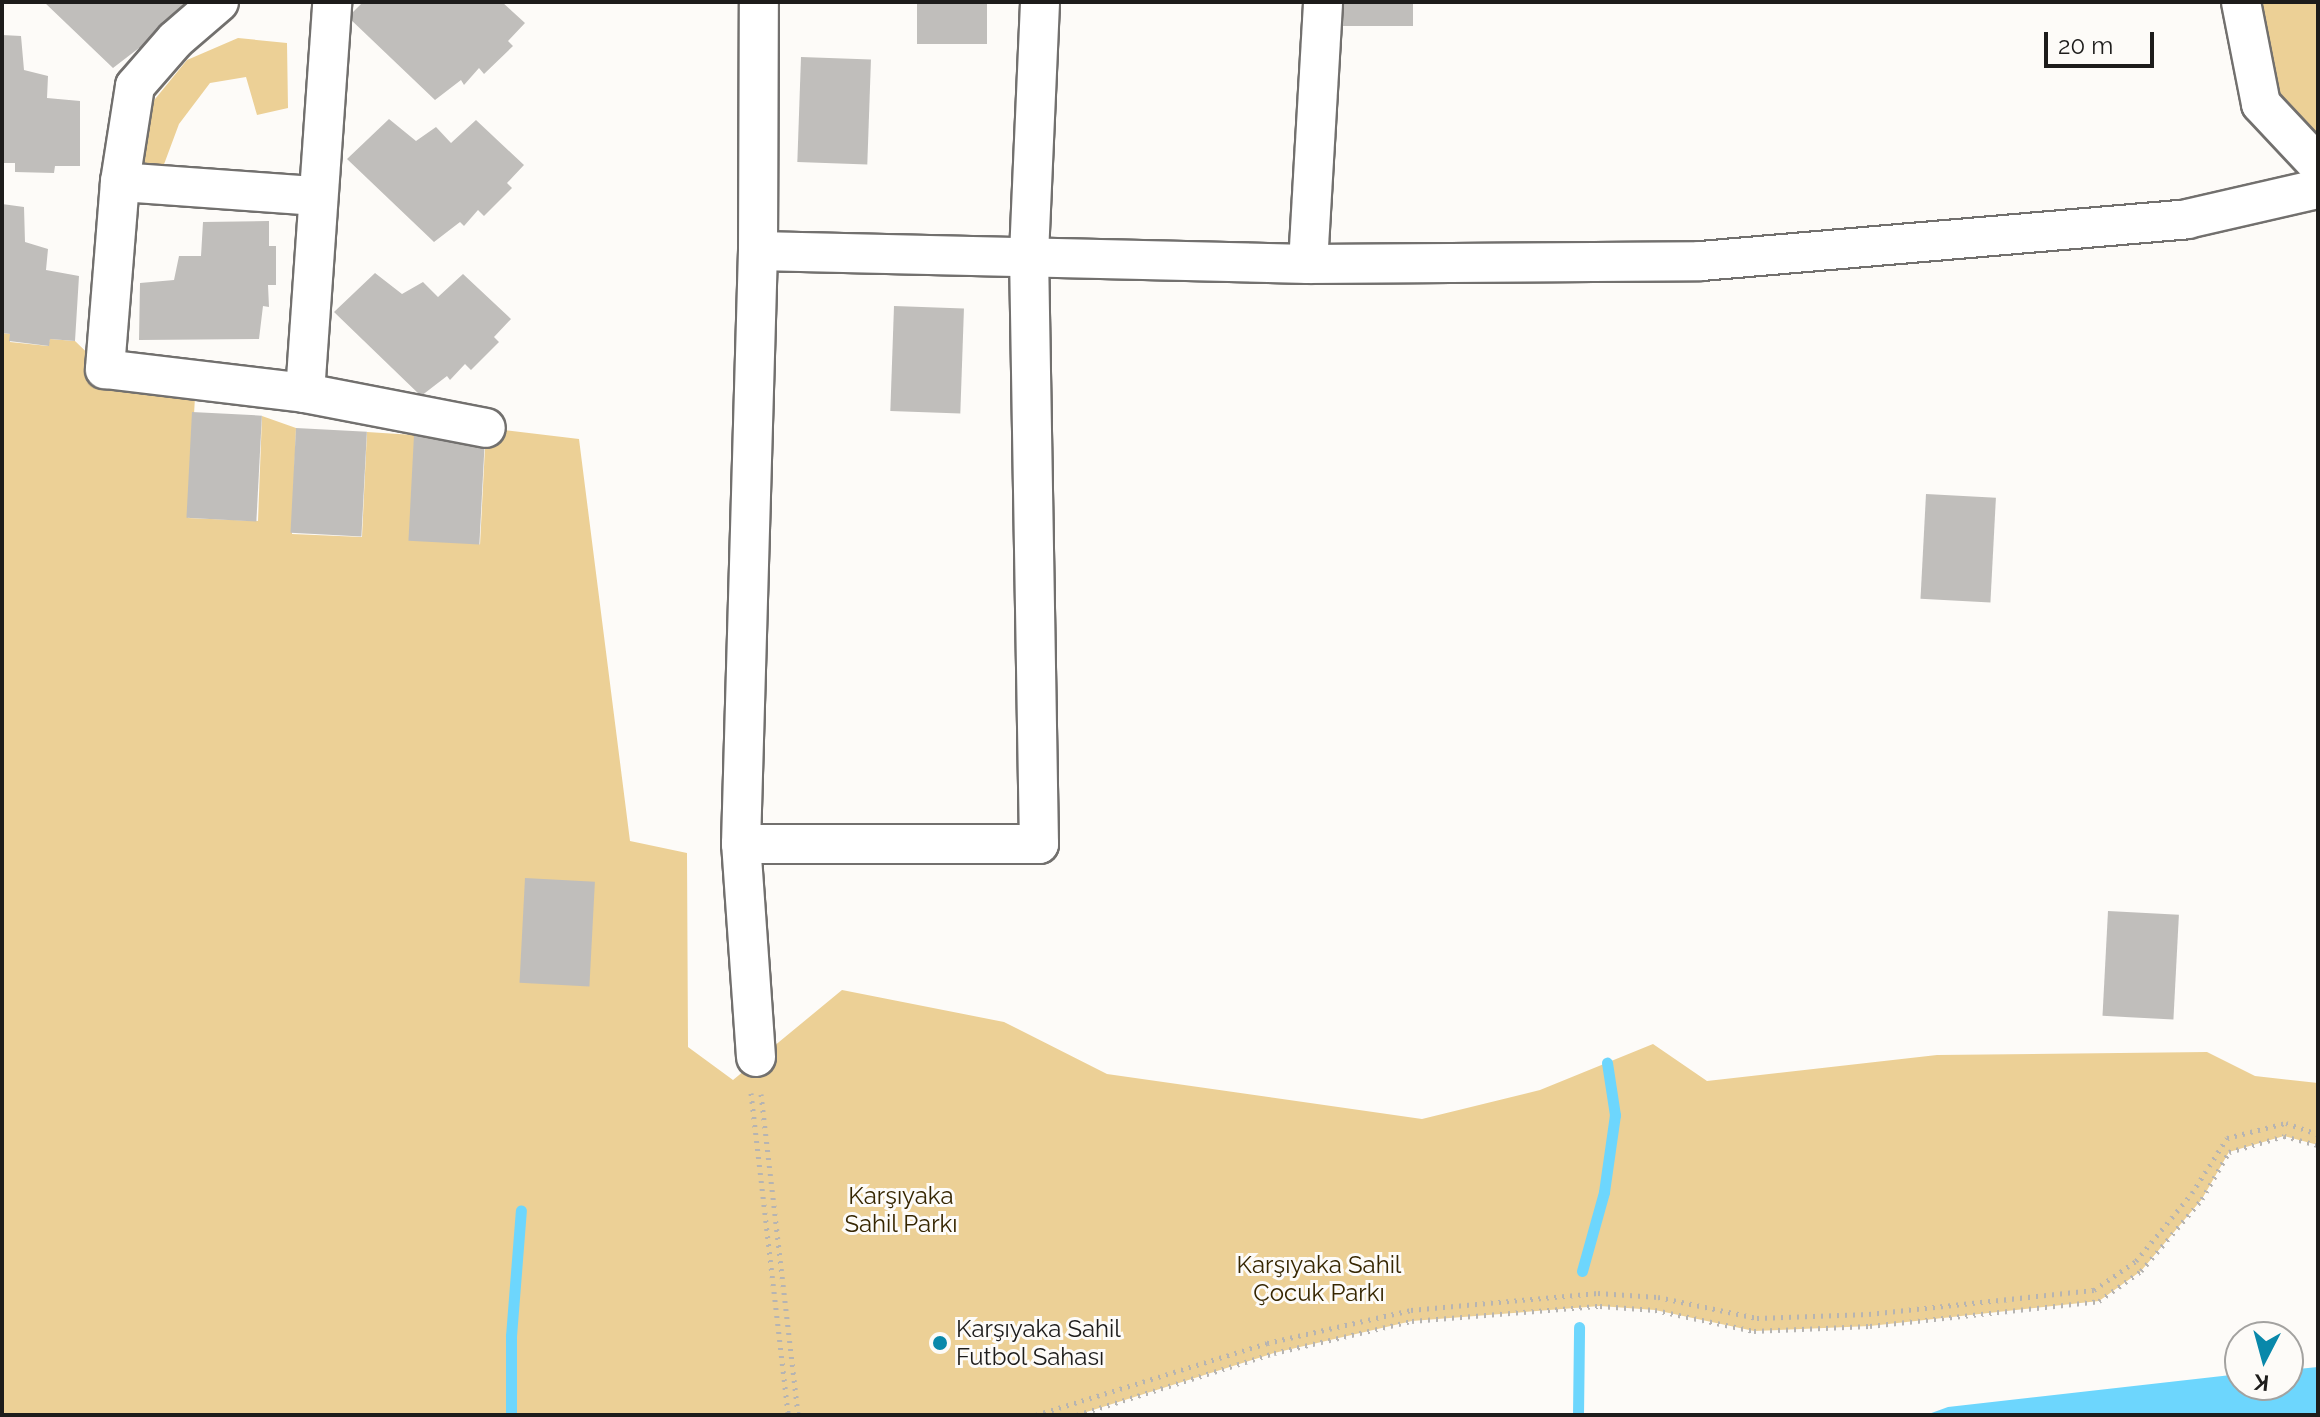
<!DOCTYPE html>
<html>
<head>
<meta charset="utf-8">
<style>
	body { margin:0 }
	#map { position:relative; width:2320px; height:1417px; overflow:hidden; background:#fdfbf8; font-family:Raleway,sans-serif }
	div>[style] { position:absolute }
	.green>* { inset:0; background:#ecd096 }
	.water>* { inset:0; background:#6dd6fd }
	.stream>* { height:11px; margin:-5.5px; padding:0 5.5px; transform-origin:5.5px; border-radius:5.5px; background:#6dd6fd }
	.building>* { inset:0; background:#c0bebb; transform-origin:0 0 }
	.path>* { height:5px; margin-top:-2.5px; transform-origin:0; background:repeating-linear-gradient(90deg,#b6b4b2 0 2px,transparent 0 8px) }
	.roads { filter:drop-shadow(2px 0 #72706e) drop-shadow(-2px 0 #72706e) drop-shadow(0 2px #72706e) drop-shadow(0 -2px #72706e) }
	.minor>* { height:38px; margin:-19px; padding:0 19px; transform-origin:19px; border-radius:19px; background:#fff }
	.dots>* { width:22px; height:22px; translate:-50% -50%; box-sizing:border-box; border:4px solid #fdfbf8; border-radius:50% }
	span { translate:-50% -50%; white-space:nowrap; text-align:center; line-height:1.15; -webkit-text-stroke:6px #fdfbf8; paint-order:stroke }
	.park-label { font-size:24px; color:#362601 }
	.poi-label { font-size:24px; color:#1d1c1b }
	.left { translate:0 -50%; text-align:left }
	.frame { position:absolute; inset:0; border:4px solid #1d1c1b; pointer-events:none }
	.north { position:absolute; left:2224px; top:1321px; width:80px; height:80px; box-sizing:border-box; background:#fdfbf8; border:2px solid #a3a2a0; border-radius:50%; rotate:186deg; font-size:22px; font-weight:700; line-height:32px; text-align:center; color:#1d1c1b }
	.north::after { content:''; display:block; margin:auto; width:28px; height:36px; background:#0988aa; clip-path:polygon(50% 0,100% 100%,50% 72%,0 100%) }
	.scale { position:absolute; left:2044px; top:32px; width:110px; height:36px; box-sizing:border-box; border:4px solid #1d1c1b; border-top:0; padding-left:10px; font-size:24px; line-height:28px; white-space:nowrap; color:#1d1c1b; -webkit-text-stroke:6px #fdfbf8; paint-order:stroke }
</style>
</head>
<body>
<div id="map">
	<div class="green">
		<i style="clip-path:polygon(2241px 2px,2318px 2px,2318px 165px,2261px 104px)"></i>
		<i style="clip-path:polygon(238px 38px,287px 43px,288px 108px,257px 115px,246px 77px,210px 83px,179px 124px,163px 167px,136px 165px,151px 104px,187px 60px)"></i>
		<i style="clip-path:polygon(2px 333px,10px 334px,10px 342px,48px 346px,50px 339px,75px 341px,105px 370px,196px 380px,188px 518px,258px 521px,262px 416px,296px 428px,292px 534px,362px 537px,367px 432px,414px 435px,480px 545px,486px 428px,579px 439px,630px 841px,687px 853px,688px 1047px,733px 1080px,842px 990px,1004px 1022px,1107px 1074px,1422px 1119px,1540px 1090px,1653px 1044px,1707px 1081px,1937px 1055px,2207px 1052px,2255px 1076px,2318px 1083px,2318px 1145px,2284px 1136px,2229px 1152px,2202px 1199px,2141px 1271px,2099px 1301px,1870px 1326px,1754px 1331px,1655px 1310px,1600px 1306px,1412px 1321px,1274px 1353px,1077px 1415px,2px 1415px)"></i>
	</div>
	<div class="water">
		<i style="clip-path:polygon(2318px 1367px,2318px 1415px,1926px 1415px,1948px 1407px,2240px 1374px,2240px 1385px,2288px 1385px,2288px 1370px)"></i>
	</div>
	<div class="stream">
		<i style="left:1582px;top:1271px;width:82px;rotate:-74.4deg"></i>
		<i style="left:1604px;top:1192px;width:78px;rotate:-81.9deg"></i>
		<i style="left:1615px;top:1115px;width:53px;rotate:-98.7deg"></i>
		<i style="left:511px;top:1415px;width:79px;rotate:-90deg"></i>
		<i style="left:511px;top:1336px;width:126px;rotate:-85.5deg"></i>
		<i style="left:1578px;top:1415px;width:88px;rotate:-89.3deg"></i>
	</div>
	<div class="building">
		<i style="clip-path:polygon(44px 2px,193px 2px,143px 53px,139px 48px,113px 68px)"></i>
		<i style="clip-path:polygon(363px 2px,502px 2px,525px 23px,508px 41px,513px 46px,484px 74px,479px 68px,464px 85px,461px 80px,435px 100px,348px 17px)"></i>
		<i style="left:917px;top:2px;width:70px;height:42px"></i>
		<i style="left:1343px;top:2px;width:70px;height:24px"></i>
		<i style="clip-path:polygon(2px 35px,21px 36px,24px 70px,48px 76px,47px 98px,80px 101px,80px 166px,55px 166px,54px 173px,15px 172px,15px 163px,2px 163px)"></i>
		<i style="left:801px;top:57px;width:70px;height:105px;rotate:2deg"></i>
		<i style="clip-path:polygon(389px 119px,416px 141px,436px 127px,451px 143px,476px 120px,524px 165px,507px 183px,512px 188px,484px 216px,478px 210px,464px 226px,460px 222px,434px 242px,347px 159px)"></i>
		<i style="clip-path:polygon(2px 204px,24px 207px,25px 242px,48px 249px,46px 270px,79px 276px,75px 341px,50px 339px,49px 346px,9px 341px,10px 334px,2px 333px)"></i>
		<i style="clip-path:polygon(269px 221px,269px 246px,276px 246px,276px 285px,268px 285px,269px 307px,263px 306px,259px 339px,139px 340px,140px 283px,174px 280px,179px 256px,201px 256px,203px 222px)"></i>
		<i style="clip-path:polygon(375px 273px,402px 294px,423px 282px,438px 297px,463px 274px,511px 319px,494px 337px,499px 342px,471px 370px,465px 364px,450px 380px,447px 376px,421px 396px,334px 312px)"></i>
		<i style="left:894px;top:306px;width:70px;height:105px;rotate:2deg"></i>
		<i style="left:192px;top:412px;width:70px;height:106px;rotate:3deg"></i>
		<i style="left:296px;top:428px;width:71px;height:105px;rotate:3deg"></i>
		<i style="left:414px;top:435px;width:71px;height:106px;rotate:3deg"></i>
		<i style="left:1926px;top:494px;width:70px;height:105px;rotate:3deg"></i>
		<i style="left:525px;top:878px;width:70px;height:105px;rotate:3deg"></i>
		<i style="left:2108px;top:911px;width:71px;height:105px;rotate:3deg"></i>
	</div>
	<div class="path">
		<i style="left:751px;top:1093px;width:324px;rotate:83.4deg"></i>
		<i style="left:761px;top:1094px;width:323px;rotate:83.4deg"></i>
		<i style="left:1036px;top:1415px;width:242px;rotate:-17.3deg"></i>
		<i style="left:1267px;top:1343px;width:148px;rotate:-12.9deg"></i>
		<i style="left:1411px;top:1310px;width:188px;rotate:-5.2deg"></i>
		<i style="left:1598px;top:1293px;width:60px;rotate:3.8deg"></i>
		<i style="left:1658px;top:1297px;width:101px;rotate:12deg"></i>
		<i style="left:1757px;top:1318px;width:112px;rotate:-2deg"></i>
		<i style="left:1869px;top:1314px;width:226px;rotate:-6.1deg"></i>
		<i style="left:2094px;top:1290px;width:51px;rotate:-34.6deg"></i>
		<i style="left:2136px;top:1261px;width:88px;rotate:-50.5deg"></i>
		<i style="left:2192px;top:1193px;width:65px;rotate:-57.5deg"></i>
		<i style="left:2227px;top:1138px;width:61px;rotate:-14.3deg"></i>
		<i style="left:2286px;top:1123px;width:34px;rotate:19deg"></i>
		<i style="left:1077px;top:1415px;width:207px;rotate:-17.5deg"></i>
		<i style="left:1274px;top:1353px;width:142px;rotate:-13.1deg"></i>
		<i style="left:1412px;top:1321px;width:189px;rotate:-4.6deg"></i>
		<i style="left:1600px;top:1306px;width:55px;rotate:4.2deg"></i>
		<i style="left:1655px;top:1310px;width:101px;rotate:12deg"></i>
		<i style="left:1754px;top:1331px;width:116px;rotate:-2.5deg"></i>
		<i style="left:1870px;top:1326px;width:230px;rotate:-6.2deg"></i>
		<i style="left:2099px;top:1301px;width:52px;rotate:-35.5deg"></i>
		<i style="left:2141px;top:1271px;width:94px;rotate:-49.7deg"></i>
		<i style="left:2202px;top:1199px;width:54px;rotate:-60.1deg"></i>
		<i style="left:2229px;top:1152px;width:57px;rotate:-16.2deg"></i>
		<i style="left:2284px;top:1136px;width:35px;rotate:15deg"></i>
	</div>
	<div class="roads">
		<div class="minor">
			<i style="left:219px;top:2px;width:58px;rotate:139.2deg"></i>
			<i style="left:175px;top:40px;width:61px;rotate:131deg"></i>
			<i style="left:135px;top:86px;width:97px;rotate:98.9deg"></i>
			<i style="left:120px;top:182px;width:188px;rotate:94.6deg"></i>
			<i style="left:105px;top:369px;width:201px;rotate:6.8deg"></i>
			<i style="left:305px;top:393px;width:184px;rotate:10.9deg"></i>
			<i style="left:2241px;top:2px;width:104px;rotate:78.9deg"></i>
			<i style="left:2261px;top:104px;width:83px;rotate:46.9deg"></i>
			<i style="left:120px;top:182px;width:196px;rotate:4.1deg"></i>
			<i style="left:758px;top:251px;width:550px;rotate:1.35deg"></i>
			<i style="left:1308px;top:264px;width:393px;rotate:-0.4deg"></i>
			<i style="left:1701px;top:261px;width:488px;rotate:-4.9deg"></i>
			<i style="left:2187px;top:219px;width:134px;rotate:-12.9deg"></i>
			<i style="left:1308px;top:264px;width:262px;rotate:-86.7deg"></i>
			<i style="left:305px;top:393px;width:392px;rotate:-86deg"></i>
			<i style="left:741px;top:844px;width:298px"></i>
			<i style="left:1039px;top:844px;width:589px;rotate:-90.97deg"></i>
			<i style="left:1029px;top:255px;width:253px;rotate:-87.5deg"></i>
			<i style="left:756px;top:1057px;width:214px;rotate:-94deg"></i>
			<i style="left:741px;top:844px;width:593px;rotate:-88.36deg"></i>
			<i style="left:758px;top:251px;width:249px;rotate:-89.8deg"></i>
		</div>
	</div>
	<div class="dots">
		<i style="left:940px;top:1343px;background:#0988aa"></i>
	</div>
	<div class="park-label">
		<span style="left:901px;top:1210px">Karşıyaka<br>Sahil Parkı</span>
		<span style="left:1319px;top:1279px">Karşıyaka Sahil<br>Çocuk Parkı</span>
	</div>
	<div class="poi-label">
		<span class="left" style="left:956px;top:1343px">Karşıyaka Sahil<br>Futbol Sahası</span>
	</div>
	<div class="frame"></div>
	<div class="north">K</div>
	<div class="scale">20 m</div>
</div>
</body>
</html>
